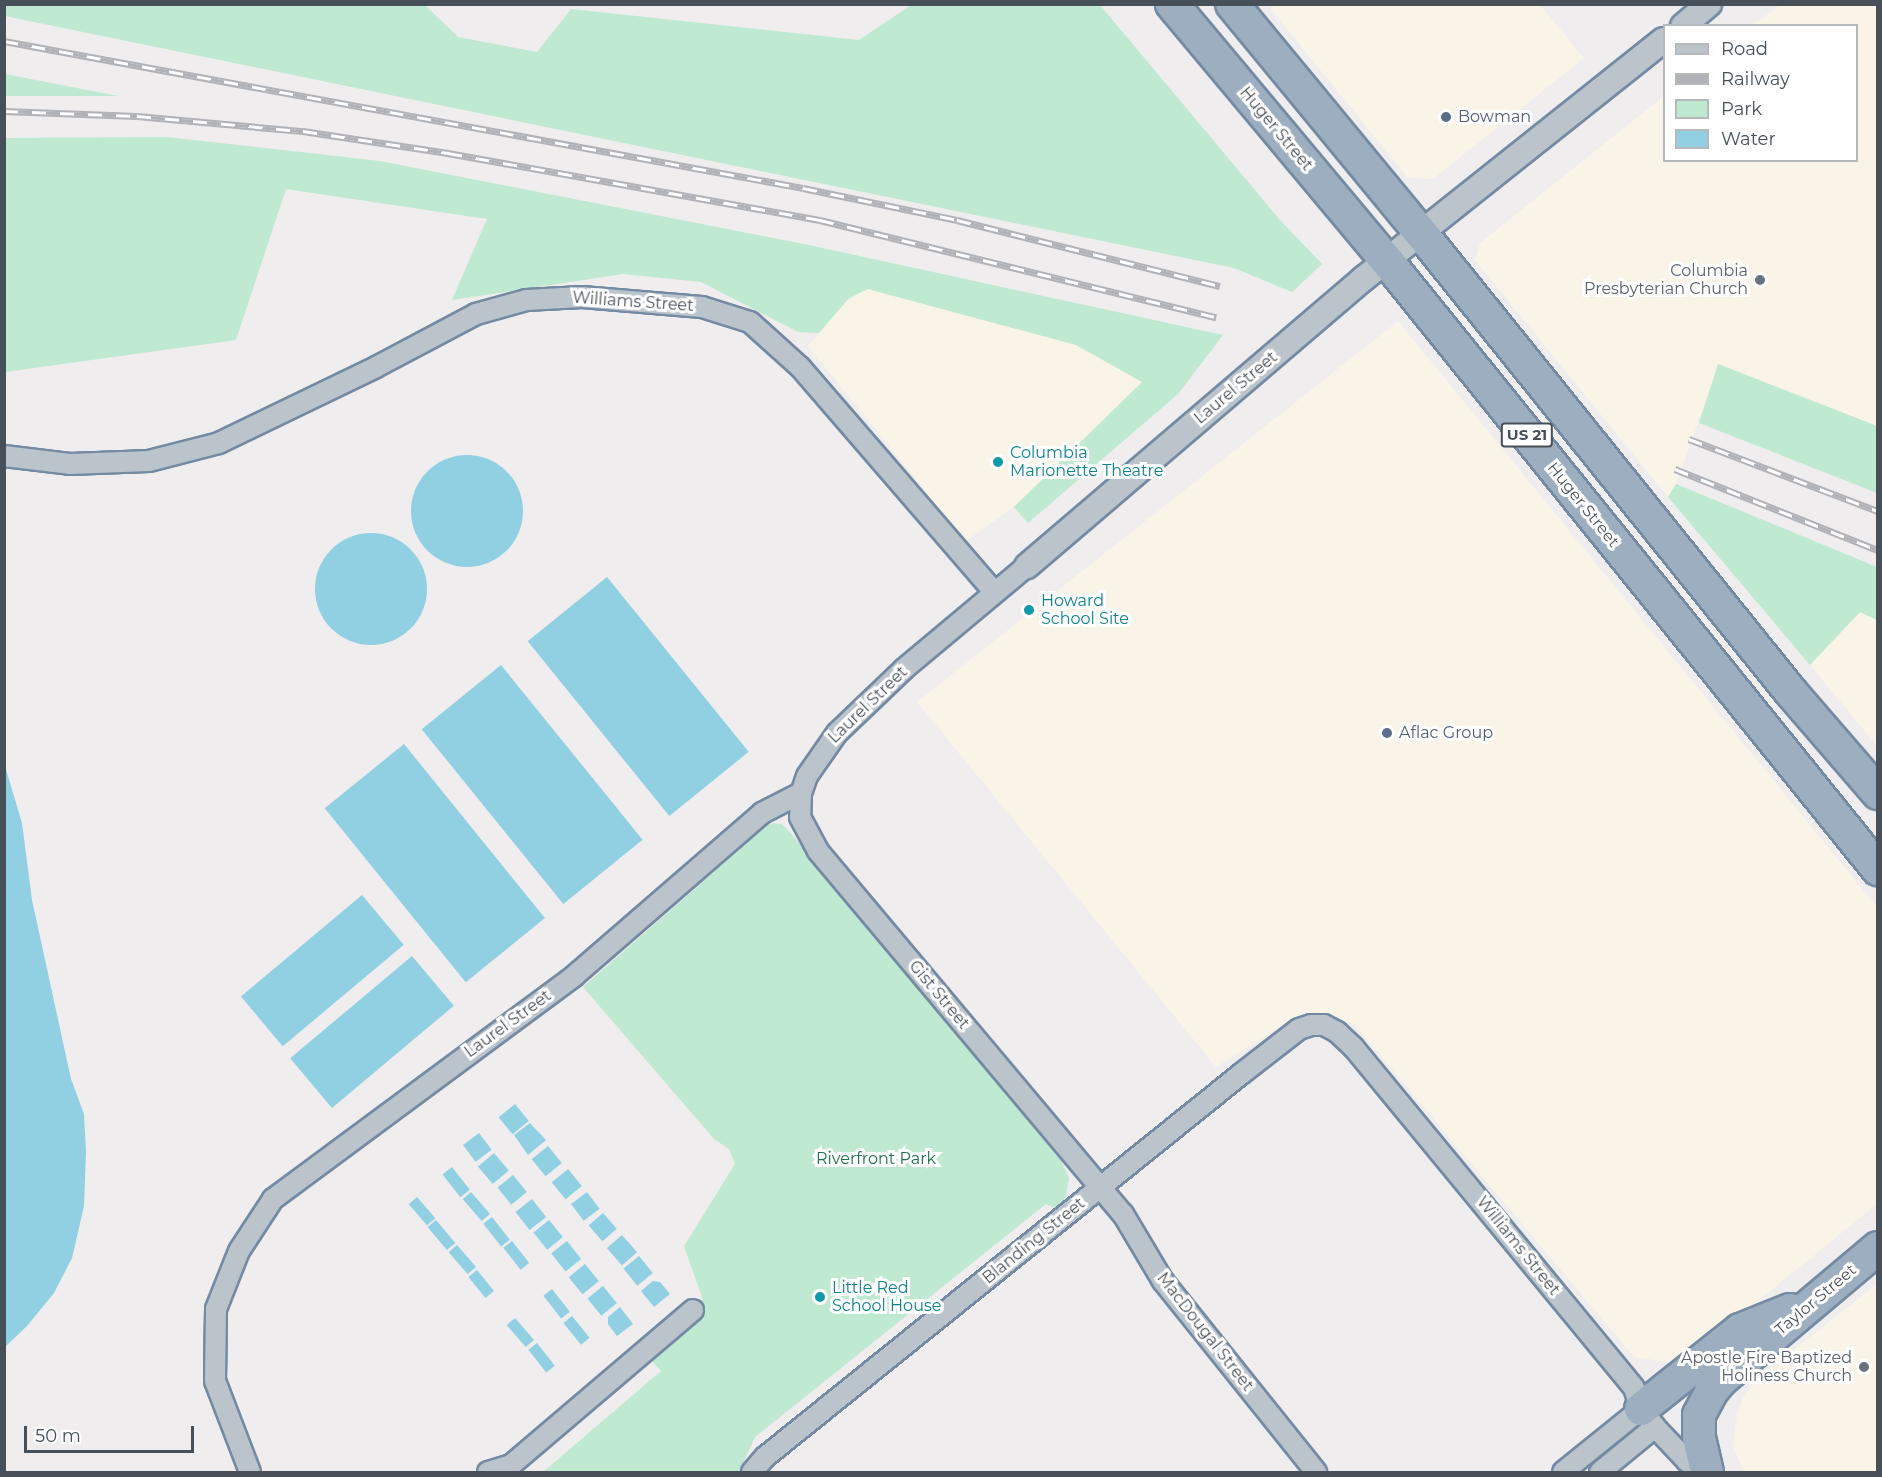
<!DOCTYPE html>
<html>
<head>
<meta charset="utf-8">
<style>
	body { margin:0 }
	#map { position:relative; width:1882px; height:1477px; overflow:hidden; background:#efeded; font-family:Montserrat,sans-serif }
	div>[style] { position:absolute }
	.commercial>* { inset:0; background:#f9f4e7 }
	.green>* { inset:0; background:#bfe9d0 }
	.water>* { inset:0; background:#90d0e2; transform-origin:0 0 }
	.round { border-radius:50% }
	.roads { filter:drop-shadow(2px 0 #748aa3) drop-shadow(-2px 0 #748aa3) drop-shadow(0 2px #748aa3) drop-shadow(0 -2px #748aa3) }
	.minor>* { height:20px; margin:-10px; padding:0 10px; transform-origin:10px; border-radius:10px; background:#bcc4cb }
	.tertiary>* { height:24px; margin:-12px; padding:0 12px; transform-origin:12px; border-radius:12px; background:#bcc4cb }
	.trunk>* { height:32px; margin:-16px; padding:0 16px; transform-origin:16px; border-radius:16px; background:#9caec0 }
	.rail>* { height:7px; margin-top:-3.5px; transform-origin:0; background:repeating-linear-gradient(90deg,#fff 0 14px,#b0b2b7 0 28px); box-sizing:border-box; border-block:2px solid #b0b2b7 }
	.dots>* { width:16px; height:16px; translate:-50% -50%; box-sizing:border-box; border:3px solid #fff; border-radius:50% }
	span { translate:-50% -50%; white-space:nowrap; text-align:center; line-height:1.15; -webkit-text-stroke:6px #fff; paint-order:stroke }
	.shield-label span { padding:2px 4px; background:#fff; border:2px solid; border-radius:4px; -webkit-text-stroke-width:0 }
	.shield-label { font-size:15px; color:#475058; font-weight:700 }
	.service-label { font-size:16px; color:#4e5e75 }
	.left { translate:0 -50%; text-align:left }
	.street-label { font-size:16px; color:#475058 }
	.worship-label { font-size:16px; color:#5b616d }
	.right { translate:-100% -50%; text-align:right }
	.culture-label { font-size:16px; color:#0d838f }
	.park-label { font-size:16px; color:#1f724a }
	.frame { position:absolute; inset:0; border:6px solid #475058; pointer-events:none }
	.legend { position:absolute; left:1663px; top:24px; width:195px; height:138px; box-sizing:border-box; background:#fff; border:2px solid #b5b9bc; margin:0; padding:8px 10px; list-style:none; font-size:18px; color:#475058 }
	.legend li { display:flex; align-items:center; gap:12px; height:30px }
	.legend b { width:30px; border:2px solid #b5b9bc }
	.scale { position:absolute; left:24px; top:1426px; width:170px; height:27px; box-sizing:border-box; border:3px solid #475058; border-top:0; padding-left:8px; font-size:18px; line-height:21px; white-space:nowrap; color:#475058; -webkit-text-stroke:4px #fff; paint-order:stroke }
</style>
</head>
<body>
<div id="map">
	<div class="commercial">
		<i style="clip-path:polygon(1275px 4px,1540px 5px,1584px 58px,1433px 179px,1408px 178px,1270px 8px)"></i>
		<i style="clip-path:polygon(1874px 4px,1877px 8px,1877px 426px,1719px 364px,1676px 484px,1668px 497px,1475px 260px,1480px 243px,1664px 96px,1664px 160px,1856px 160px,1856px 26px,1753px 25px,1780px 5px)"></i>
		<i style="clip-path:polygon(867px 289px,1076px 345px,1142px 382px,1014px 507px,966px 541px,808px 346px,846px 302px)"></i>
		<i style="clip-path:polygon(1398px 321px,1877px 907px,1877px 1204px,1681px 1364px,1634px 1357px,1354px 1024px,1326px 1013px,1300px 1014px,1216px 1067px,917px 702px)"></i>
		<i style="clip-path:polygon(1860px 612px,1877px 620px,1877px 746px,1810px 665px)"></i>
		<i style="clip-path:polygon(1877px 1284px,1877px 1472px,1744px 1472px,1733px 1447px,1737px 1415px,1743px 1397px,1758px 1378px)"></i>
	</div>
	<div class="green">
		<i style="clip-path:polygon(5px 4px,425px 5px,458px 37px,537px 52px,571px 9px,859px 40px,911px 5px,1100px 5px,1280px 220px,1322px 264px,1292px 292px,1234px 268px,5px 16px)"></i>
		<i style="clip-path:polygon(5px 74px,118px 96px,5px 96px)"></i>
		<i style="clip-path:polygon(167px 137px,380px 161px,809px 245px,1223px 335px,1178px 394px,1028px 523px,1014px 507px,1142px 382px,1076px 345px,868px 289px,849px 298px,819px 333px,798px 332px,701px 282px,623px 274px,452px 300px,487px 219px,286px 189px,236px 340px,5px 372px,5px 138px)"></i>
		<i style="clip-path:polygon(1718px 364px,1877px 426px,1877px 493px,1699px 423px)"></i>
		<i style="clip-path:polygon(1676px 484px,1877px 567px,1877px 620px,1860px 612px,1810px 665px,1668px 497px)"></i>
		<i style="clip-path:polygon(774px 823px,782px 824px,790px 832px,1061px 1161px,1069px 1178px,1066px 1196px,1062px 1204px,1055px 1208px,1046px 1204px,755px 1437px,739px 1472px,543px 1472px,661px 1371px,650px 1359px,694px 1318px,703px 1300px,684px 1246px,735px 1164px,729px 1149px,714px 1139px,583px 987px,747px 843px,759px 828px)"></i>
	</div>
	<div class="water">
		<i class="round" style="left:411px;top:455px;width:112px;height:112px"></i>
		<i class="round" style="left:315px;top:533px;width:112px;height:112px"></i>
		<i style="left:607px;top:577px;width:225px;height:102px;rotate:51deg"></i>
		<i style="left:501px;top:665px;width:225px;height:102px;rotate:51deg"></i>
		<i style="left:404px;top:744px;width:224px;height:102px;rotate:51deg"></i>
		<i style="clip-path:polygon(5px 766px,22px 823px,32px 900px,71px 1079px,84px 1114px,86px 1152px,84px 1206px,72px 1258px,54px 1293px,27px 1326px,5px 1347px)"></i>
		<i style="left:362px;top:895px;width:65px;height:158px;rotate:50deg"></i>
		<i style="left:412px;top:956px;width:65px;height:159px;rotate:50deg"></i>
		<i style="left:515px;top:1104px;width:22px;height:21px;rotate:51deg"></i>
		<i style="clip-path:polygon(530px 1123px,546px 1140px,528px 1155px,514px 1135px)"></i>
		<i style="left:479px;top:1133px;width:21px;height:20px;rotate:53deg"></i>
		<i style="left:548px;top:1146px;width:22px;height:21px;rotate:51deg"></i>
		<i style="left:494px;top:1153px;width:23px;height:21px;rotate:50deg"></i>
		<i style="left:452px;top:1167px;width:29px;height:12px;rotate:52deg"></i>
		<i style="left:568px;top:1169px;width:22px;height:21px;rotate:51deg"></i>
		<i style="left:513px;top:1175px;width:22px;height:20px;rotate:51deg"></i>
		<i style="left:471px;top:1192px;width:29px;height:11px;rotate:49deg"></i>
		<i style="left:587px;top:1192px;width:21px;height:20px;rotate:53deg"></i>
		<i style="left:417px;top:1197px;width:28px;height:11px;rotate:49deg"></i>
		<i style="left:532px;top:1199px;width:23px;height:21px;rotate:52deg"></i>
		<i style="left:603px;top:1213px;width:21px;height:19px;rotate:49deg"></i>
		<i style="left:492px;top:1217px;width:29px;height:11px;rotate:52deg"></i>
		<i style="left:436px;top:1220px;width:30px;height:11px;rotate:50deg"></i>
		<i style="left:549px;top:1220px;width:22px;height:20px;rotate:51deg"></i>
		<i style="left:622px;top:1235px;width:23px;height:20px;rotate:49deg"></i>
		<i style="left:512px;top:1241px;width:28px;height:11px;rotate:52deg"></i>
		<i style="left:567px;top:1241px;width:23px;height:20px;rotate:52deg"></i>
		<i style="left:457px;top:1245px;width:29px;height:11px;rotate:49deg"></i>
		<i style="left:639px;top:1256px;width:22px;height:20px;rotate:51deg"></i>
		<i style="left:585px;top:1264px;width:22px;height:21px;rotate:51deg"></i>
		<i style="left:477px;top:1270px;width:27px;height:11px;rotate:51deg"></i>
		<i style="clip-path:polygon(653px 1281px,660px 1282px,670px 1294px,654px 1307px,641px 1291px)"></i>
		<i style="left:603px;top:1286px;width:22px;height:20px;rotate:51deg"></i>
		<i style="left:552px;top:1289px;width:29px;height:11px;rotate:52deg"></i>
		<i style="clip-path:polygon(620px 1307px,633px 1324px,617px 1336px,608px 1324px,608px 1317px)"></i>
		<i style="left:572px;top:1316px;width:28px;height:11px;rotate:51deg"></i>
		<i style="left:515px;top:1318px;width:29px;height:11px;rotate:49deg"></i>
		<i style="left:537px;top:1343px;width:29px;height:11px;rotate:52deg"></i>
	</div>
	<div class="roads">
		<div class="minor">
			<i style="left:4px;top:456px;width:66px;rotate:6.9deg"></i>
			<i style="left:70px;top:464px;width:79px;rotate:-2.2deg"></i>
			<i style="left:149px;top:461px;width:72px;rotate:-14.4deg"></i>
			<i style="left:219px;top:443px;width:174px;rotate:-25.8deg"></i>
			<i style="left:376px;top:367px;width:113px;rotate:-27.9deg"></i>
			<i style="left:476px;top:314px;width:52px;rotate:-15.6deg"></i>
			<i style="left:526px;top:300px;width:56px;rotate:-3.1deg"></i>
			<i style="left:582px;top:297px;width:120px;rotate:4.8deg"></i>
			<i style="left:702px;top:307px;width:50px;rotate:17.4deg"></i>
			<i style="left:750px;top:322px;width:67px;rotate:42deg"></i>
			<i style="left:800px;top:367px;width:297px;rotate:49.2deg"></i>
			<i style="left:1027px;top:566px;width:160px;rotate:140.1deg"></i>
			<i style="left:904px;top:669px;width:93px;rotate:136.3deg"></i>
			<i style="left:837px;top:733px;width:52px;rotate:124.9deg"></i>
			<i style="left:807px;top:776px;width:18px;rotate:109deg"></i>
			<i style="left:801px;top:793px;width:24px;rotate:92deg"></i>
			<i style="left:800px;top:817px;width:38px;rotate:62deg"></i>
			<i style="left:818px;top:851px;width:474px;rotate:50deg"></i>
			<i style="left:1123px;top:1214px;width:78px;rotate:59.2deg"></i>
			<i style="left:1163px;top:1281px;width:245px;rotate:51.3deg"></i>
			<i style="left:250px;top:1472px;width:97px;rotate:-111deg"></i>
			<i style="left:215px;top:1381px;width:72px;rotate:-89.2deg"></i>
			<i style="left:216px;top:1309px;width:62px;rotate:-68.4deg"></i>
			<i style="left:239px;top:1251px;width:62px;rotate:-56.8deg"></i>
			<i style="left:273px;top:1199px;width:375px;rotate:-36.5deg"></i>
			<i style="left:574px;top:976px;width:249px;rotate:-40.9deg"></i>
			<i style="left:762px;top:813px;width:44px;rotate:-27.1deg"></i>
			<i style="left:488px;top:1472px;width:24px;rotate:-17deg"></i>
			<i style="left:511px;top:1465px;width:239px;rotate:-40.4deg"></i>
			<i style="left:752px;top:1472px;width:20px;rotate:-49deg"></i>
			<i style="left:765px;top:1457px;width:611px;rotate:-38.82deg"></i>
			<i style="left:1241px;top:1074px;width:73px;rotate:-37.8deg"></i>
			<i style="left:1299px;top:1029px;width:13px;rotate:-18deg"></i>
			<i style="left:1311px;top:1025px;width:13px"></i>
			<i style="left:1324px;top:1025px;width:15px;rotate:28deg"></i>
			<i style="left:1337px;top:1032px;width:23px;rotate:43deg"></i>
			<i style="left:1354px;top:1048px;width:440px;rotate:50.5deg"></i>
			<i style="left:1634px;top:1388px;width:22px;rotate:72deg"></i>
			<i style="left:1641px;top:1409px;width:23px;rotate:52deg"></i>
			<i style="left:1655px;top:1427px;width:47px;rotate:46.7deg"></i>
			<i style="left:1687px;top:1461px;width:20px;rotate:33deg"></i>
			<i style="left:1563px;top:1472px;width:100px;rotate:-38.9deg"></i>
			<i style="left:1600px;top:1472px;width:71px;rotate:-39.3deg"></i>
		</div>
		<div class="tertiary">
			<i style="left:1683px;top:26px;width:34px;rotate:-40deg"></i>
			<i style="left:1027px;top:566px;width:442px;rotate:-40.5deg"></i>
			<i style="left:1363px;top:279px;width:384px;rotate:-38.5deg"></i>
		</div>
		<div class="trunk">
			<i style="left:1172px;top:4px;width:335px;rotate:50.1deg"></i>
			<i style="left:1387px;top:261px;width:782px;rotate:51.08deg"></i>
			<i style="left:1232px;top:4px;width:297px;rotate:50.5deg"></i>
			<i style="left:1421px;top:233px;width:588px;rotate:51.14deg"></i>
			<i style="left:1790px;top:691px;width:135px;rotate:49.2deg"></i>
			<i style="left:1641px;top:1409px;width:127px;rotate:-38.6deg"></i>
			<i style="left:1740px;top:1330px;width:54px;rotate:-21.8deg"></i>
			<i style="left:1707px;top:1472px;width:36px;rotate:-103deg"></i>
			<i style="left:1699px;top:1437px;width:22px;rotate:-90deg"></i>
			<i style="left:1699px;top:1415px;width:26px;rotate:-62deg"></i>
			<i style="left:1711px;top:1392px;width:16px;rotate:-50deg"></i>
			<i style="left:1721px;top:1380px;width:205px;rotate:-40.1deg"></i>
		</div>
	</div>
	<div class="rail">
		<i style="left:4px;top:41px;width:812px;rotate:10.42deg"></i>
		<i style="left:803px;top:188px;width:157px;rotate:11.7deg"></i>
		<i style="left:957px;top:220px;width:271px;rotate:14.1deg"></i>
		<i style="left:4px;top:111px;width:133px;rotate:2.2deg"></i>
		<i style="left:137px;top:116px;width:167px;rotate:5.2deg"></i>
		<i style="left:303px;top:131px;width:147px;rotate:8.6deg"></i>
		<i style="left:448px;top:153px;width:378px;rotate:10.2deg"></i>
		<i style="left:820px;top:220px;width:408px;rotate:13.8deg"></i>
		<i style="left:1689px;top:439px;width:202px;rotate:20.9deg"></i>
		<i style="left:1675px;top:469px;width:219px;rotate:21.8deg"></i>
	</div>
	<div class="dots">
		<i style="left:1446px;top:117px;background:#5c6f8a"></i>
		<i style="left:1760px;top:280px;background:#6b7280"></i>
		<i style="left:998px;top:462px;background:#0f9aa8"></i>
		<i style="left:1029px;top:610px;background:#0f9aa8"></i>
		<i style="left:1387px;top:733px;background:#5c6f8a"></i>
		<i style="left:820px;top:1297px;background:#0f9aa8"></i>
		<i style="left:1864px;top:1367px;background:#6b7280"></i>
	</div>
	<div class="shield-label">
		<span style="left:1527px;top:435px">US 21</span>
	</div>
	<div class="service-label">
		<span class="left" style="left:1458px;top:117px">Bowman</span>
		<span class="left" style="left:1399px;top:733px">Aflac Group</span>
	</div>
	<div class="street-label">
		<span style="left:1276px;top:129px;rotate:50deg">Huger Street</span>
		<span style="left:633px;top:302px;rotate:4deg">Williams Street</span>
		<span style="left:1236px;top:388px;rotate:-40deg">Laurel Street</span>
		<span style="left:1583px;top:505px;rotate:51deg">Huger Street</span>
		<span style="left:868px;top:705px;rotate:-44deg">Laurel Street</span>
		<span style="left:939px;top:995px;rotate:50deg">Gist Street</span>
		<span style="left:508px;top:1024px;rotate:-36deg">Laurel Street</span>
		<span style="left:1034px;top:1241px;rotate:-39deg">Blanding Street</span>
		<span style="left:1518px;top:1246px;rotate:51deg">Williams Street</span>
		<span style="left:1816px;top:1300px;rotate:-40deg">Taylor Street</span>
		<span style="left:1205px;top:1332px;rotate:52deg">MacDougal Street</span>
	</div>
	<div class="worship-label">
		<span class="right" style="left:1748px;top:280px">Columbia<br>Presbyterian Church</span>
		<span class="right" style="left:1852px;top:1367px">Apostle Fire Baptized<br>Holiness Church</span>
	</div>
	<div class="culture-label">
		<span class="left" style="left:1010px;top:462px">Columbia<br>Marionette Theatre</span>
		<span class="left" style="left:1041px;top:610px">Howard<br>School Site</span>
		<span class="left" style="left:832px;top:1297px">Little Red<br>School House</span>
	</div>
	<div class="park-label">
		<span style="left:876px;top:1159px">Riverfront Park</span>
	</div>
	<div class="frame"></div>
	<ul class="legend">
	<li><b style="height:8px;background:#bcc4cb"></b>Road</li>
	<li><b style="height:8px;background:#b0b2b7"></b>Railway</li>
	<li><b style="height:16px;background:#bfe9d0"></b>Park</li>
	<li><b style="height:16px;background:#90d0e2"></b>Water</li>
	</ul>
	<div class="scale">50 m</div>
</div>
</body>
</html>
